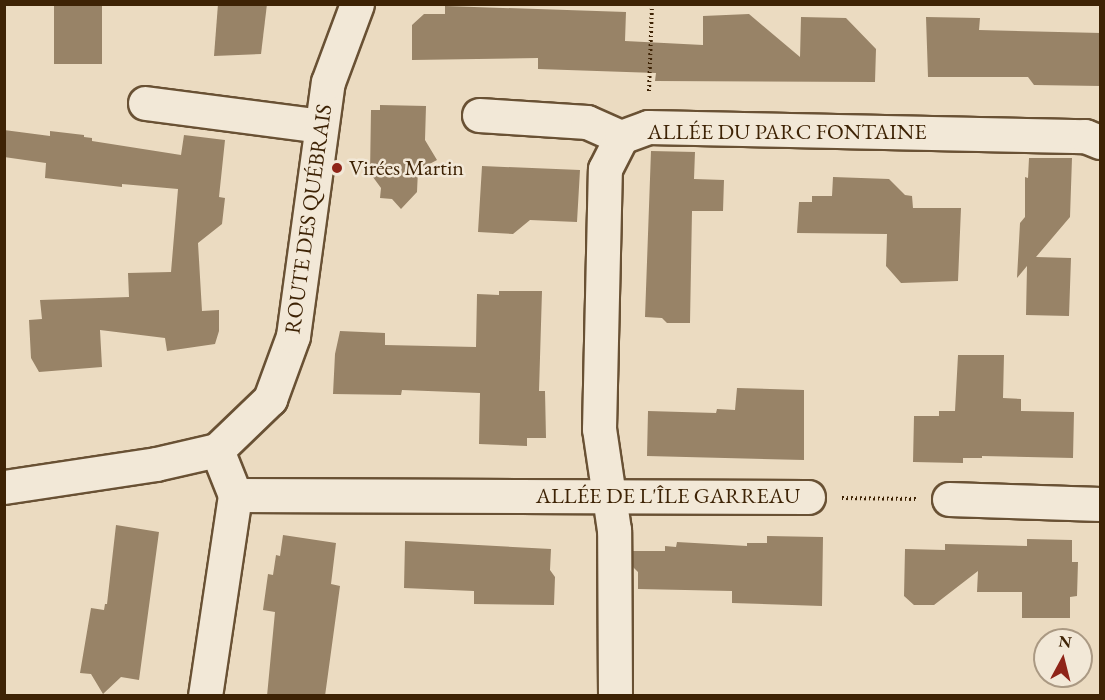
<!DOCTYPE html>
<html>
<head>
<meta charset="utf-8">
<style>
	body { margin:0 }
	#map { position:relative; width:1105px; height:700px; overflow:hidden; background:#ebdbc1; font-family:"EB Garamond",serif }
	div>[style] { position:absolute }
	.building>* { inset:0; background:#988367; transform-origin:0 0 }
	.path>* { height:4px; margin-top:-2px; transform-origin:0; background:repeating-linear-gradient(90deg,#3e2305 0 1.5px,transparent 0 4.5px) }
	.roads { filter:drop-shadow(2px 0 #695134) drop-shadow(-2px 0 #695134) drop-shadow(0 2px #695134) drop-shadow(0 -2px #695134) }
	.minor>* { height:33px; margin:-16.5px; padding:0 16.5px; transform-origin:16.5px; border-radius:16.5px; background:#f2e8d7 }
	.dots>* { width:16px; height:16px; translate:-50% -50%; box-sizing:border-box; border:3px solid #f2e8d7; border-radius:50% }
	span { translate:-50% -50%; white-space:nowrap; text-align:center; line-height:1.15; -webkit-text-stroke:5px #f2e8d7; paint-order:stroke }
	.street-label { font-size:22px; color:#3e2305 }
	.poi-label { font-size:22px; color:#3e2305 }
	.left { translate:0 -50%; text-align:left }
	.frame { position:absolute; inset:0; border:6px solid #3e2305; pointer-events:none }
	.north { position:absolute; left:1033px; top:628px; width:60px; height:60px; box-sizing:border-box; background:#f2e8d7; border:2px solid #aa9983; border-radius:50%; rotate:7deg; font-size:16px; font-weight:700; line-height:24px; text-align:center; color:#3e2305 }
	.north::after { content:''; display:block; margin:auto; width:21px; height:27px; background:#8f2418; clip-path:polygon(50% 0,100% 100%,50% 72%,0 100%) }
</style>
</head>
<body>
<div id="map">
	<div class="building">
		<i style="left:54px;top:4px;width:48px;height:60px"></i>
		<i style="clip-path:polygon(218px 4px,267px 4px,261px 54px,214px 56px)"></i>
		<i style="clip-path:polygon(445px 6px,626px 12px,625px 41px,703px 45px,703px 16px,749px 14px,800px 57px,801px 17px,846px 18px,876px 49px,875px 82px,655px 81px,656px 73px,538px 69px,538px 58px,412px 60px,412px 25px,424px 14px,445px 14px)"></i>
		<i style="clip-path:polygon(926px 17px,980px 18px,979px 30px,1101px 33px,1101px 86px,1034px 85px,1028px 77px,928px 77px)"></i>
		<i style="clip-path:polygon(380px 105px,426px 106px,425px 140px,437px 160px,418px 170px,417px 192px,401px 209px,392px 199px,380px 198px,381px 188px,370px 173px,371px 110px,380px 110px)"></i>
		<i style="clip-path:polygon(4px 130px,50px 136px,50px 131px,84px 135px,84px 137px,92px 138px,92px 141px,181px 155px,184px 135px,225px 140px,219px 197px,225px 198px,222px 224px,198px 243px,202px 311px,219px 310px,219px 331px,215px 344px,167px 351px,165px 338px,100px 330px,102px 367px,39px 372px,31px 358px,29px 320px,42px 319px,40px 300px,129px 297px,128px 273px,171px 272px,178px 189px,122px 184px,122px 187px,45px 178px,46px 163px,4px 157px)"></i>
		<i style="clip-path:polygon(651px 151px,695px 152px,694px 179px,724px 180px,723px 211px,692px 211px,690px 323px,667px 323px,662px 318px,645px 317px)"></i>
		<i style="clip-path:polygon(1029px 158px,1072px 158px,1070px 217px,1036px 257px,1071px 258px,1069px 316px,1026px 315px,1027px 266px,1017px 278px,1020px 223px,1025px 217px,1025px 177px,1028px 178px)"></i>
		<i style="clip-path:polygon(482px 166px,580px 170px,577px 222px,530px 220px,513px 234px,478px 232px)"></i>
		<i style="clip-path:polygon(833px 177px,889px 179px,905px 195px,912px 196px,913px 208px,961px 208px,958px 281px,901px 283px,886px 266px,887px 234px,797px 233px,799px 202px,812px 202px,812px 196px,832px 196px)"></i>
		<i style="clip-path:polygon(499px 291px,542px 291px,539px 391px,545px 391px,546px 438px,527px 438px,527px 446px,479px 444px,480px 393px,402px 390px,401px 395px,333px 394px,335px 354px,340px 331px,385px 333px,385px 345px,476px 347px,477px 294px,499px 295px)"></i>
		<i style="clip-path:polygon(958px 355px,1004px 355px,1003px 398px,1021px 399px,1021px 411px,1074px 412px,1073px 458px,982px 456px,982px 458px,963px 458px,963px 463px,913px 462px,914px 416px,939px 416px,939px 411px,955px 411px)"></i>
		<i style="clip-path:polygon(737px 388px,804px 390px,804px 460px,647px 456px,648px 411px,716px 413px,717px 409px,735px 410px)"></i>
		<i style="clip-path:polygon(116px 525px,159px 532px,139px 680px,121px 677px,103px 694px,91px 674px,80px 673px,91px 608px,104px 610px,105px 604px,107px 604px)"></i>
		<i style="clip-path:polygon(283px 535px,336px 543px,331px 584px,340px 586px,325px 696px,267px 696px,275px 612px,263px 610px,268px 574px,273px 575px,276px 555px,280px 556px)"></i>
		<i style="clip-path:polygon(767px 536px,823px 537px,822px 606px,732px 603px,732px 591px,638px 589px,638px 572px,633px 567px,633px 551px,665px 551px,665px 546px,676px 547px,677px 542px,747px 546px,747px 543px,767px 543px)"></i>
		<i style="clip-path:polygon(1027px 539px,1072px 540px,1072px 562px,1078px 562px,1077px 596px,1070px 597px,1070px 618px,1022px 618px,1022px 592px,977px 592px,978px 571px,934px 605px,914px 605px,904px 596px,905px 549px,945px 550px,945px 544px,1027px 546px)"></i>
		<i style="clip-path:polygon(405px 541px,551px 549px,550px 570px,555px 577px,554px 605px,474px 604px,474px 591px,404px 588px)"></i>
	</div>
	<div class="path">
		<i style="left:649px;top:91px;width:87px;rotate:-88deg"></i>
		<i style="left:842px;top:498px;width:74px;rotate:0.8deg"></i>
	</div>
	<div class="roads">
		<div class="minor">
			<i style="left:145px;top:103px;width:177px;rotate:7.4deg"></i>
			<i style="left:479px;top:115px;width:108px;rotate:3.7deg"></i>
			<i style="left:587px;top:122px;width:37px;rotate:24deg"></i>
			<i style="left:4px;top:487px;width:154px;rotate:-8.6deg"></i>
			<i style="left:156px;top:464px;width:63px;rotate:-12.9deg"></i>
			<i style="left:217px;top:450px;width:74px;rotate:-43.9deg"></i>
			<i style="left:270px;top:399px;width:67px;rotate:-69.9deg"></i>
			<i style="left:293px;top:336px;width:256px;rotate:-82.2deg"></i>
			<i style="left:328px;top:82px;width:83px;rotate:-69.6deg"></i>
			<i style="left:235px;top:495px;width:573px;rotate:0.2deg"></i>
			<i style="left:949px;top:499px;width:151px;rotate:1.9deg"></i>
			<i style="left:205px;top:696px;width:203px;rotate:-81.5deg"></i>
			<i style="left:235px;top:495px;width:48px;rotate:-111.8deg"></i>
			<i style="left:615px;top:696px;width:166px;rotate:-90.3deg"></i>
			<i style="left:614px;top:530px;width:102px;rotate:-98.4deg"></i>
			<i style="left:599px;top:429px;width:260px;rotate:-88.7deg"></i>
			<i style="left:605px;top:169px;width:36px;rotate:-63deg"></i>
			<i style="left:621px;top:137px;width:29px;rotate:-20deg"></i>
			<i style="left:648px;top:127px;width:437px;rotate:1.2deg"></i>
			<i style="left:1085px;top:136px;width:16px;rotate:22deg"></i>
		</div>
	</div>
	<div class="dots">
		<i style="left:337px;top:168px;background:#8f2418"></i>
	</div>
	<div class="street-label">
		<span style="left:787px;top:132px">ALLÉE DU PARC FONTAINE</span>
		<span style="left:308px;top:219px;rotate:-82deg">ROUTE DES QUÉBRAIS</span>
		<span style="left:668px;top:496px">ALLÉE DE L'ÎLE GARREAU</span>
	</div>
	<div class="poi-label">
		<span class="left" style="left:349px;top:168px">Virées Martin</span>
	</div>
	<div class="frame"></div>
	<div class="north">N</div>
</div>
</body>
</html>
